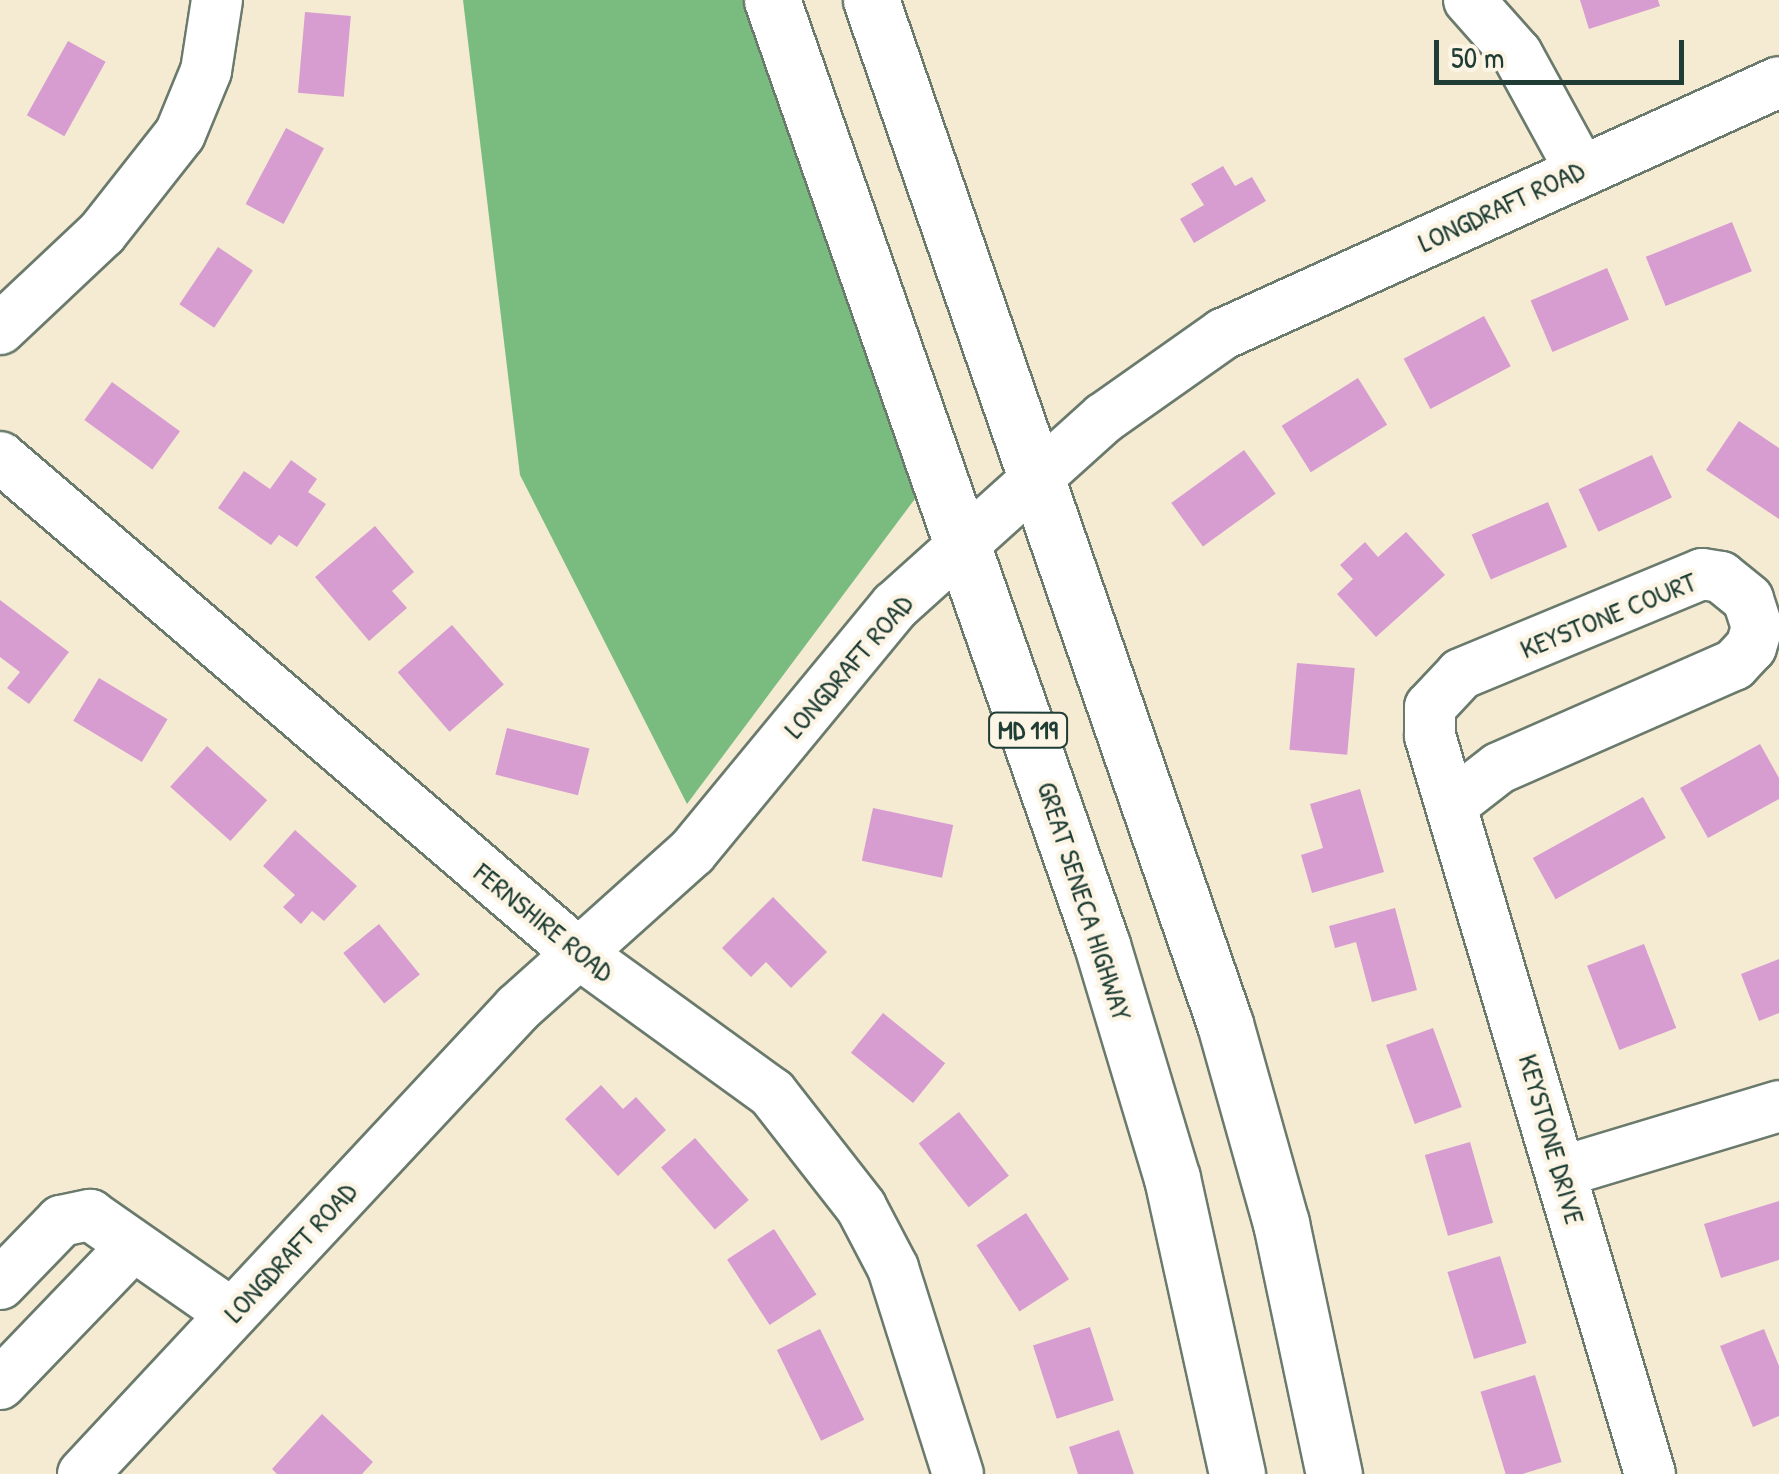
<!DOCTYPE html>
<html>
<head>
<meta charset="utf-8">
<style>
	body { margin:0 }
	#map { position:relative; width:1779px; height:1474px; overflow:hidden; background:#f5ebd3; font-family:"Patrick Hand",sans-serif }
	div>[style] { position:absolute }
	.forest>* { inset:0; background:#7abc80 }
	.building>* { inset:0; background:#d79dd1; transform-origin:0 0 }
	.roads { filter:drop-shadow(2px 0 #6a7a6c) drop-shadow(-2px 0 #6a7a6c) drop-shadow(0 2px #6a7a6c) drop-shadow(0 -2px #6a7a6c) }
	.minor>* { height:50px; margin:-25px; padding:0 25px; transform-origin:25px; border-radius:25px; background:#fff }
	.major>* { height:55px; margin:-27.5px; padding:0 27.5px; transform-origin:27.5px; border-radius:27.5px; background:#fff }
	span { translate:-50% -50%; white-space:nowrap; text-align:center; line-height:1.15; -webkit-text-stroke:9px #fcf5e5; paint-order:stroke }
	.shield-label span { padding:2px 8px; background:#fcf5e5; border:2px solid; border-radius:8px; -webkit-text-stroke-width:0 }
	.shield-label { font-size:25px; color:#1f3d34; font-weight:700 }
	.street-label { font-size:28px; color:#1f3d34 }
	.scale { position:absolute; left:1434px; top:40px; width:250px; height:45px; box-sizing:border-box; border:5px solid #1f3d34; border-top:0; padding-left:12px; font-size:30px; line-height:35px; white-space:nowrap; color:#1f3d34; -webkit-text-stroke:8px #fcf5e5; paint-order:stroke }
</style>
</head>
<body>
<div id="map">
	<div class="forest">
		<i style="clip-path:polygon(463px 0,772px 0,938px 468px,687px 804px,520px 475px)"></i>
	</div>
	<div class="building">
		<i style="clip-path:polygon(1580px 0,1658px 0,1660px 6px,1589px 29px)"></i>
		<i style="left:305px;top:12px;width:46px;height:81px;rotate:5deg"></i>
		<i style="left:68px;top:41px;width:43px;height:85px;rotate:29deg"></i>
		<i style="left:286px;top:128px;width:43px;height:86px;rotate:28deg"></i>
		<i style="clip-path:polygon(1223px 166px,1235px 186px,1252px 177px,1266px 201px,1194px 243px,1180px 219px,1204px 205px,1191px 184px)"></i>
		<i style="left:1732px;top:222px;width:53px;height:93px;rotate:68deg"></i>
		<i style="left:218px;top:247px;width:42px;height:69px;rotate:34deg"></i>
		<i style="left:1607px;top:268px;width:56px;height:83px;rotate:67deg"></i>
		<i style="left:1484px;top:316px;width:57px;height:91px;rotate:62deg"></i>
		<i style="left:1358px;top:378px;width:55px;height:90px;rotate:58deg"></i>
		<i style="left:112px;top:382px;width:84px;height:47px;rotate:36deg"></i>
		<i style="clip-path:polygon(1739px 421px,1779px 448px,1779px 519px,1706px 470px)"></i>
		<i style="left:1244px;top:450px;width:54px;height:90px;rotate:54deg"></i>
		<i style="left:1652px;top:455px;width:47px;height:81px;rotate:65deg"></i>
		<i style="clip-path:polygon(291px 460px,317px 479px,308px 492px,326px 504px,297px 547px,279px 535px,271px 545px,218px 508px,244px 471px,270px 489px)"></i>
		<i style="left:1548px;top:502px;width:49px;height:83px;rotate:67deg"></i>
		<i style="clip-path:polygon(375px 526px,414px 572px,392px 591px,407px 608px,369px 641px,315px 577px)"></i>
		<i style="clip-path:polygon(1406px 532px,1445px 575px,1376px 637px,1337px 594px,1353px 579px,1340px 565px,1365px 542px,1378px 557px)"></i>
		<i style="clip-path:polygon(0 600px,69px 652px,29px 704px,7px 688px,20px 672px,0 657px)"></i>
		<i style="left:452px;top:625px;width:79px;height:72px;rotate:49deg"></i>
		<i style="left:1297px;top:663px;width:58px;height:87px;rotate:5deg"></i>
		<i style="left:99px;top:678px;width:80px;height:50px;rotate:31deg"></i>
		<i style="left:507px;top:728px;width:85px;height:48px;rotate:14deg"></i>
		<i style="clip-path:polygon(1760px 744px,1779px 778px,1779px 799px,1708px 838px,1680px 788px)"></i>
		<i style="left:207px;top:746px;width:81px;height:55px;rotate:42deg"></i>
		<i style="clip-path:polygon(1360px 789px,1384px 872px,1312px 893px,1301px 855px,1323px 848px,1310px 804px)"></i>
		<i style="left:1643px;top:797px;width:47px;height:126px;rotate:61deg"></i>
		<i style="left:873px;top:808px;width:82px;height:54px;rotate:12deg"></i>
		<i style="clip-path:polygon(295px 830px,357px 886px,324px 921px,312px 911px,301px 924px,283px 907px,295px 895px,263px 866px)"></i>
		<i style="clip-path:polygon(773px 897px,827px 952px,791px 988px,766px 962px,751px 977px,722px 948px)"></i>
		<i style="clip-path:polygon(1395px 908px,1417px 990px,1372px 1002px,1356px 942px,1335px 948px,1329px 926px)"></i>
		<i style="left:379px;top:924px;width:65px;height:46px;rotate:51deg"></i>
		<i style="left:1644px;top:944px;width:90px;height:61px;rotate:69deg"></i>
		<i style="clip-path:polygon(1779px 959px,1779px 1013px,1759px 1021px,1741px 974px)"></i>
		<i style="left:883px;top:1013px;width:80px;height:51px;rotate:39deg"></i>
		<i style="left:1433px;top:1028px;width:84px;height:50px;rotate:70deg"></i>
		<i style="clip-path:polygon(601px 1085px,623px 1109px,636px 1097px,666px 1130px,618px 1176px,565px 1119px)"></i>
		<i style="left:959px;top:1112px;width:81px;height:51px;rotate:52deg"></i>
		<i style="left:695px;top:1138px;width:82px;height:45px;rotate:49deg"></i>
		<i style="left:1470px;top:1142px;width:84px;height:47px;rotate:74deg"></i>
		<i style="clip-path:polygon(1779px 1201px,1779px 1260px,1721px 1278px,1704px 1224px)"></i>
		<i style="left:1026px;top:1213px;width:79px;height:59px;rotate:57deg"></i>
		<i style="left:774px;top:1229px;width:78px;height:56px;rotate:57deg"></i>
		<i style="left:1500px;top:1256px;width:91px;height:55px;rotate:73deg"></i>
		<i style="left:1090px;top:1327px;width:77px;height:60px;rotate:72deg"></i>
		<i style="left:820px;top:1329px;width:101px;height:48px;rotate:64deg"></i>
		<i style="clip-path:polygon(1764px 1329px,1779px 1366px,1779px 1416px,1753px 1427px,1720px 1346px)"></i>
		<i style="left:1535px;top:1375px;width:91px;height:57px;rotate:73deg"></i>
		<i style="clip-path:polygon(322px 1414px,373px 1462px,362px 1474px,277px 1474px,272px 1469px)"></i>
		<i style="clip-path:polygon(1119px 1430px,1134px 1474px,1078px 1474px,1069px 1447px)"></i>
	</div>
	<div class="roads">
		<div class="minor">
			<i style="left:1469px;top:0;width:72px;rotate:48.4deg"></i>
			<i style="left:1517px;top:54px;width:131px;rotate:61.3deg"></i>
			<i style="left:0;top:329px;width:140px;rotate:-43.3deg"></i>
			<i style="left:102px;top:233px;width:126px;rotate:-51.8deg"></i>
			<i style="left:180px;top:134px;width:68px;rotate:-67.6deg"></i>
			<i style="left:206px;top:71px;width:72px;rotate:-81.2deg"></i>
			<i style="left:0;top:457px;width:760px;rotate:40.63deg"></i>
			<i style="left:577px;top:952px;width:241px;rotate:35.9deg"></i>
			<i style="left:772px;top:1093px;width:145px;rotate:52deg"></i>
			<i style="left:861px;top:1207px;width:69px;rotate:62.3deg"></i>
			<i style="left:893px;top:1268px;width:216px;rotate:72.5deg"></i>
			<i style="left:1454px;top:803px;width:57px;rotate:-37.9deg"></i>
			<i style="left:1499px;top:768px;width:257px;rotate:-23.7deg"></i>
			<i style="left:1734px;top:665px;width:25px;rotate:-47deg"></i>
			<i style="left:1751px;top:647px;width:21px;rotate:-73deg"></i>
			<i style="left:1757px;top:627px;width:29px;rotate:-108deg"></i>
			<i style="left:1748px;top:599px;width:35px;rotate:-141deg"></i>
			<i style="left:1721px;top:577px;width:19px;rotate:-171deg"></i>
			<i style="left:1702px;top:574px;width:261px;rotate:157.5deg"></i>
			<i style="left:1461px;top:674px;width:45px;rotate:133.2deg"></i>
			<i style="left:1430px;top:707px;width:29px;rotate:90deg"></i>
			<i style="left:1430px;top:736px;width:770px;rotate:73.4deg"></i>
			<i style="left:1561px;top:1172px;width:228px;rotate:-16.8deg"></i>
			<i style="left:0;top:1284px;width:88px;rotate:-45.9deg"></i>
			<i style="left:61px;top:1221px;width:30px;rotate:-12deg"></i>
			<i style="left:90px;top:1215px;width:173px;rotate:34.9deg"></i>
			<i style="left:0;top:1384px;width:192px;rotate:-46.1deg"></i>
			<i style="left:83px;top:1474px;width:637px;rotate:-46.97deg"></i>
			<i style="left:518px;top:1008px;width:234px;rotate:-41.9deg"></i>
			<i style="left:692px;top:852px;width:319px;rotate:-50.5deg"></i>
			<i style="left:895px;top:606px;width:281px;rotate:-42deg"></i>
			<i style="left:1104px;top:418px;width:146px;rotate:-35.2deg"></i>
			<i style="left:1223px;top:334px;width:610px;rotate:-24.38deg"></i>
		</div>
		<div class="major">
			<i style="left:772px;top:0;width:1001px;rotate:70.75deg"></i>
			<i style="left:1102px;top:945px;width:243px;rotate:73.3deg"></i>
			<i style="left:1172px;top:1178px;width:303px;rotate:77.6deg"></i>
			<i style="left:871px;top:0;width:1083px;rotate:70.93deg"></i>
			<i style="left:1225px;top:1024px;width:207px;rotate:74.3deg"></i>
			<i style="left:1281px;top:1223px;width:257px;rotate:78.1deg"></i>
		</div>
	</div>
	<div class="shield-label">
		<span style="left:1028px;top:730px">MD 119</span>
	</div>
	<div class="street-label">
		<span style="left:1501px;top:206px;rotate:-25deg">LONGDRAFT ROAD</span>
		<span style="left:1608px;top:615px;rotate:-22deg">KEYSTONE COURT</span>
		<span style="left:848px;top:666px;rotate:-49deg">LONGDRAFT ROAD</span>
		<span style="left:1085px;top:901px;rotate:72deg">GREAT SENECA HIGHWAY</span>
		<span style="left:544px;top:922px;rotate:39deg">FERNSHIRE ROAD</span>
		<span style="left:1552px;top:1139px;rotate:74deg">KEYSTONE DRIVE</span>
		<span style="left:290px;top:1252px;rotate:-47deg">LONGDRAFT ROAD</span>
	</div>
	<div class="scale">50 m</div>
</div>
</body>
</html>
